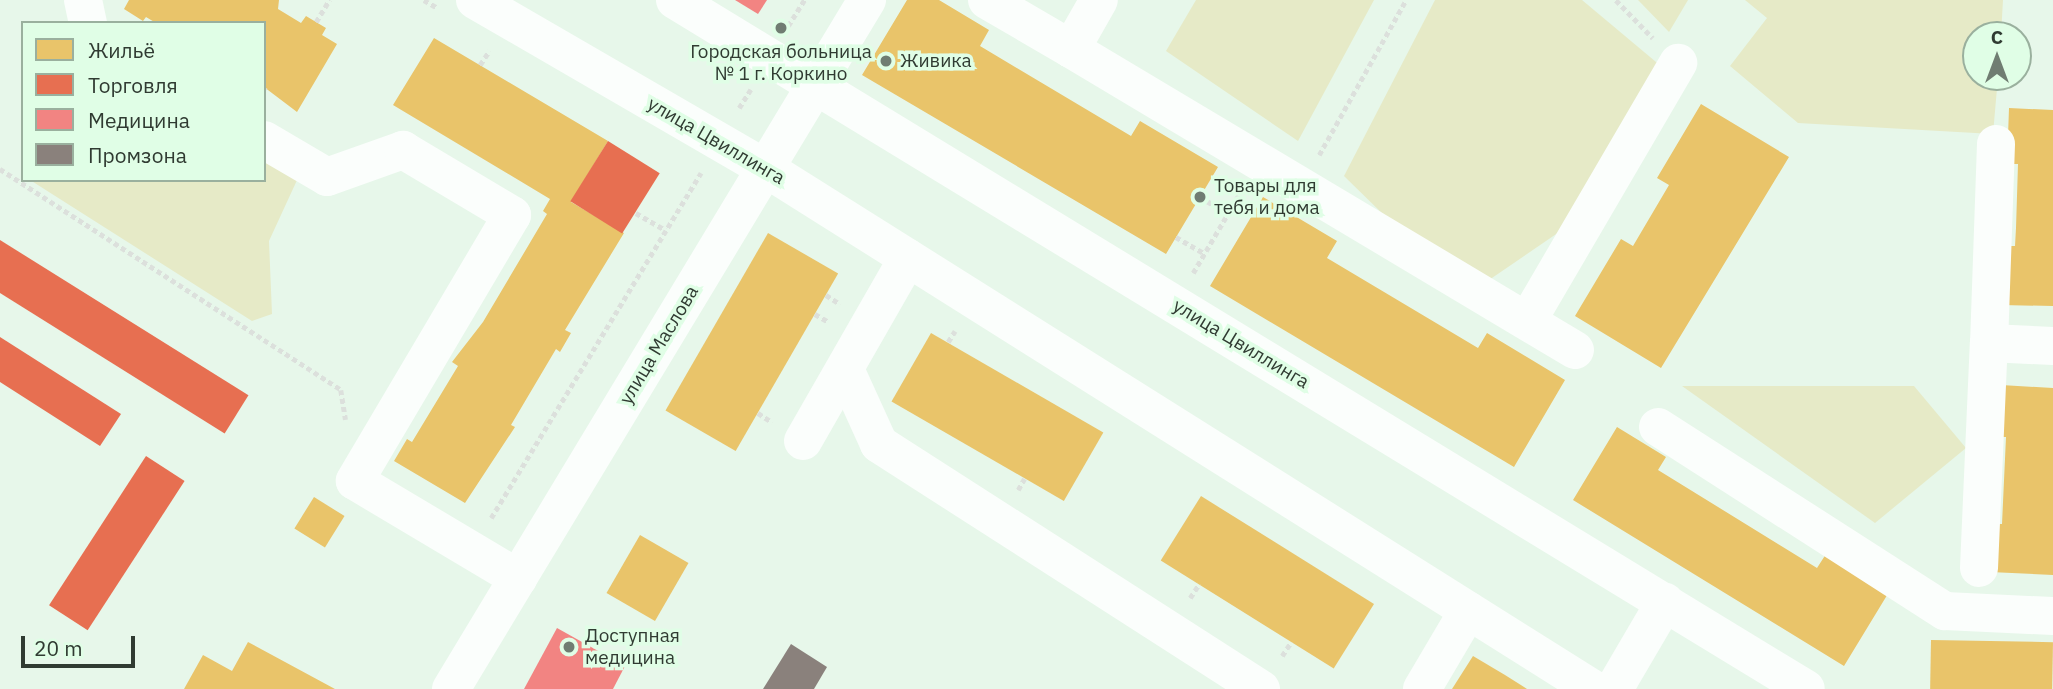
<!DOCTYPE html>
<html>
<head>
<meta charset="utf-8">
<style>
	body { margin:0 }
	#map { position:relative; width:2053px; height:689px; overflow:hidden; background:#e7f7ea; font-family:"IBM Plex Sans",sans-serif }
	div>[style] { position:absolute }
	.green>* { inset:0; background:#e6eac7 }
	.homes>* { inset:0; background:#e9c46a; transform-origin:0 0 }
	.shops>* { inset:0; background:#e76f51; transform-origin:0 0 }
	.health>* { inset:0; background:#f28482 }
	.industry>* { inset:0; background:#8a817c }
	.path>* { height:4.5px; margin-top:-2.25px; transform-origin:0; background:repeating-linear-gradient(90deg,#dce0dc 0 5px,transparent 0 8.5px) }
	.minor>* { height:38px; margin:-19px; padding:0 19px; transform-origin:19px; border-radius:19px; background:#fbfefc }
	.dots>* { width:19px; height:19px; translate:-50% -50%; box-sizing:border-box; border:4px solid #e0fee6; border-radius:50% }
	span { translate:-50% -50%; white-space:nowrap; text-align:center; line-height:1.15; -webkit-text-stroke:7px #e0fee6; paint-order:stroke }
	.poi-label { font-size:19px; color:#303b32 }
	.left { translate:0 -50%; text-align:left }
	.street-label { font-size:19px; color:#303b32 }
	.legend { position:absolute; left:21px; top:21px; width:245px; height:161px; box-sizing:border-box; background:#e0fee6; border:2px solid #9ab09e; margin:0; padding:9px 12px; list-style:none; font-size:21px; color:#303b32 }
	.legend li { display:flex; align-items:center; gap:14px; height:35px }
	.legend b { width:35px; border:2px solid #9ab09e }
	.north { position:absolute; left:1962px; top:21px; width:70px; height:70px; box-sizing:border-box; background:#e0fee6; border:2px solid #9ab09e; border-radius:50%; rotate:0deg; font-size:19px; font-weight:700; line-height:28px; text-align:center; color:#303b32 }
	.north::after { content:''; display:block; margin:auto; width:24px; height:32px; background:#707d72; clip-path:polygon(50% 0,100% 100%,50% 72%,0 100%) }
	.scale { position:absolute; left:21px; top:636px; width:114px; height:32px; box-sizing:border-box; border:4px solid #303b32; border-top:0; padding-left:9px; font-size:21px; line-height:24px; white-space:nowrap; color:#303b32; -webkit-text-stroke:5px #e0fee6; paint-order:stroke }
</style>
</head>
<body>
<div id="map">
	<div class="green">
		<i style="clip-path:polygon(1196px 0,1374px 0,1298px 141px,1166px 51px)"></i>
		<i style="clip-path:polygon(1435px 0,1582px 0,1662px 67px,1565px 228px,1489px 280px,1389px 220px,1344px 176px)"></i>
		<i style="clip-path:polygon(1638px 0,1688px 0,1669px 32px)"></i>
		<i style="clip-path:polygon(1745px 0,2003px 0,2001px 35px,1976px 35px,1976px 77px,1998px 77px,1993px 134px,1798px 123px,1730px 66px,1767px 18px)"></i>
		<i style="clip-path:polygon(264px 158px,298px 178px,269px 241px,272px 314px,252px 321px,30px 180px,264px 180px)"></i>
		<i style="clip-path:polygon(1682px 386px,1914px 386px,1966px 448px,1875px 523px)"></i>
	</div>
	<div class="homes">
		<i style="clip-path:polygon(129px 0,279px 0,278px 9px,301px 23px,306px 16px,326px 28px,322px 35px,337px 44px,297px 112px,264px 87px,264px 23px,156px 23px,146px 17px,143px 21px,124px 9px)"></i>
		<i style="clip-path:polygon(907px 0,939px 0,989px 30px,980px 46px,1131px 136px,1140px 121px,1218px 167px,1166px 254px,862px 75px)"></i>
		<i style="clip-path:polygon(434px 38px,608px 141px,571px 202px,624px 233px,565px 330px,571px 333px,560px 352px,556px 349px,511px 425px,515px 427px,465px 503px,394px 461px,407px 439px,412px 442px,458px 366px,452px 362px,483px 322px,547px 214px,543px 211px,550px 199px,393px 105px)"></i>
		<i style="clip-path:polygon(1701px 104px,1789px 157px,1661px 368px,1575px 316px,1621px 239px,1633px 246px,1669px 185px,1657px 178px)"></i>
		<i style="clip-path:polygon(2009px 108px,2053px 110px,2053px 306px,2001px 305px,2003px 246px,2015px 246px,2016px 228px,2018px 164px,2007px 164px)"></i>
		<i style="clip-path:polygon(1263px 197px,1337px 241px,1327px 258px,1478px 348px,1487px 333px,1565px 380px,1514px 467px,1210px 286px)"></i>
		<i style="left:768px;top:233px;width:81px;height:205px;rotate:30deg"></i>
		<i style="left:931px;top:333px;width:199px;height:79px;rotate:30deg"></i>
		<i style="clip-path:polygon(2001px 385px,2053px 388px,2053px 575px,1990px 572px,1992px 524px,2002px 524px,2006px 437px,1998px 437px)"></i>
		<i style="clip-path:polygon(1617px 427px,1666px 457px,1658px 470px,1817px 568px,1826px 554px,1889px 592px,1844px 666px,1573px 500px)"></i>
		<i style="left:1201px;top:496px;width:204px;height:76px;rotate:32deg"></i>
		<i style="left:314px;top:497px;width:36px;height:37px;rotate:32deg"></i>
		<i style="left:640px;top:535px;width:56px;height:67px;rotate:30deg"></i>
		<i style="left:1931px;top:640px;width:122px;height:49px;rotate:1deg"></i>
		<i style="clip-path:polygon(248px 642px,335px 689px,184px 689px,203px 655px,232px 671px)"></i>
		<i style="clip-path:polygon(1473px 656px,1505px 675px,1527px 689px,1452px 689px)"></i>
	</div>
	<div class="shops">
		<i style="left:608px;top:141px;width:61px;height:71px;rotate:32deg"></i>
		<i style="left:0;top:240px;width:293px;height:45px;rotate:32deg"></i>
		<i style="clip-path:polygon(0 337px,121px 414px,100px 446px,0 382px)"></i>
		<i style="left:146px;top:456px;width:46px;height:178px;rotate:33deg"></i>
	</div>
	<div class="health">
		<i style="clip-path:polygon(735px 0,767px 0,758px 14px)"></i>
		<i style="clip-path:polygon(557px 628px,625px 666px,613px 689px,524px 689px)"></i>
	</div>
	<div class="industry">
		<i style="clip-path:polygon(791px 644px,827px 667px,814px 689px,763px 689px)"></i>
	</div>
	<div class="path">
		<i style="left:424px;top:0;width:16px;rotate:30deg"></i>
		<i style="left:1616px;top:0;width:53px;rotate:45.8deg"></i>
		<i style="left:316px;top:22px;width:26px;rotate:-59deg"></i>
		<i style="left:788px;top:26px;width:31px;rotate:-58deg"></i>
		<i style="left:480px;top:65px;width:17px;rotate:-57deg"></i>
		<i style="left:264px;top:89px;width:2px;rotate:-63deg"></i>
		<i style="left:739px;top:108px;width:22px;rotate:-58deg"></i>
		<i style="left:1319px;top:155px;width:178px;rotate:-60.7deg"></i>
		<i style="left:0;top:169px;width:406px;rotate:32.9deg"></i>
		<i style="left:341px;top:390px;width:30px;rotate:81deg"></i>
		<i style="left:1200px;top:197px;width:32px;rotate:30deg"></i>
		<i style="left:636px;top:213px;width:34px;rotate:30deg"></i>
		<i style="left:1176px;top:237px;width:32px;rotate:30deg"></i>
		<i style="left:1193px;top:273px;width:93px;rotate:-59.6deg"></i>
		<i style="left:826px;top:295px;width:17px;rotate:33deg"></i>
		<i style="left:815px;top:314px;width:16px;rotate:30deg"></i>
		<i style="left:948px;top:342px;width:13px;rotate:-58deg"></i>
		<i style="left:758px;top:413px;width:17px;rotate:33deg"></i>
		<i style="left:1018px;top:490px;width:13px;rotate:-61deg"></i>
		<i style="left:491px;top:518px;width:404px;rotate:-58.7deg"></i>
		<i style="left:1190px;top:598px;width:17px;rotate:-57deg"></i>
		<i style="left:1282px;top:656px;width:17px;rotate:-57deg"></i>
	</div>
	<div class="minor">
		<i style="left:83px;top:0;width:24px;rotate:78deg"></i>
		<i style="left:475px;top:0;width:335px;rotate:30.1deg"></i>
		<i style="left:765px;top:168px;width:978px;rotate:32.18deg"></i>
		<i style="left:675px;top:0;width:1324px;rotate:31.35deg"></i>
		<i style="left:987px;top:0;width:97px;rotate:30.3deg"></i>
		<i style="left:1071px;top:49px;width:56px;rotate:-60.3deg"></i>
		<i style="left:1071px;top:49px;width:587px;rotate:30.85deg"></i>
		<i style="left:264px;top:140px;width:73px;rotate:30.4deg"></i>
		<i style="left:327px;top:177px;width:81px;rotate:-19.6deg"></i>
		<i style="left:403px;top:150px;width:127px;rotate:30.8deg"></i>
		<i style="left:512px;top:215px;width:309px;rotate:120.6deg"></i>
		<i style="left:355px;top:481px;width:190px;rotate:30.8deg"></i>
		<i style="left:1996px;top:144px;width:199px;rotate:92deg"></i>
		<i style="left:1989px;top:343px;width:64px;rotate:2.7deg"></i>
		<i style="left:1528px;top:320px;width:298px;rotate:-59.7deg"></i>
		<i style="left:845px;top:369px;width:82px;rotate:65.6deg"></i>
		<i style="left:879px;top:444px;width:454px;rotate:32.7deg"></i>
		<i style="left:1658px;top:427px;width:341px;rotate:32.7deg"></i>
		<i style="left:1945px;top:611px;width:108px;rotate:2.7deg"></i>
		<i style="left:803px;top:441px;width:211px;rotate:-60.2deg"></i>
		<i style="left:1979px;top:568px;width:225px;rotate:-87.5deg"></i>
		<i style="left:451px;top:689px;width:805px;rotate:-58.88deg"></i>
		<i style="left:1422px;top:689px;width:91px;rotate:-59.5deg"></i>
		<i style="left:1614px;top:689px;width:101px;rotate:-59.6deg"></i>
	</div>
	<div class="dots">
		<i style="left:781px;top:28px;background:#707d72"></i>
		<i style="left:886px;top:61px;background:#707d72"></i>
		<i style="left:1200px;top:197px;background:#707d72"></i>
		<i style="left:569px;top:647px;background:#707d72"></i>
	</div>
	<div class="poi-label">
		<span style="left:781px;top:63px">Городская больница<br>№ 1 г. Коркино</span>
		<span class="left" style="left:900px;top:61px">Живика</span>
		<span class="left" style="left:1214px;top:197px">Товары для<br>тебя и дома</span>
		<span class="left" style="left:585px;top:647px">Доступная<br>медицина</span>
	</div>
	<div class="street-label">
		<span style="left:716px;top:141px;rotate:30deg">улица Цвиллинга</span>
		<span style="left:1241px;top:344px;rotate:31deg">улица Цвиллинга</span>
		<span style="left:659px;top:345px;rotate:-59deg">улица Маслова</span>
	</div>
	<ul class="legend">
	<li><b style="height:19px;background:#e9c46a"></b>Жильё</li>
	<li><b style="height:19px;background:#e76f51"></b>Торговля</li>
	<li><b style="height:19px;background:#f28482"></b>Медицина</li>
	<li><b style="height:19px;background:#8a817c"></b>Промзона</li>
	</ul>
	<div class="north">С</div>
	<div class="scale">20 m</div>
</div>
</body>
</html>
